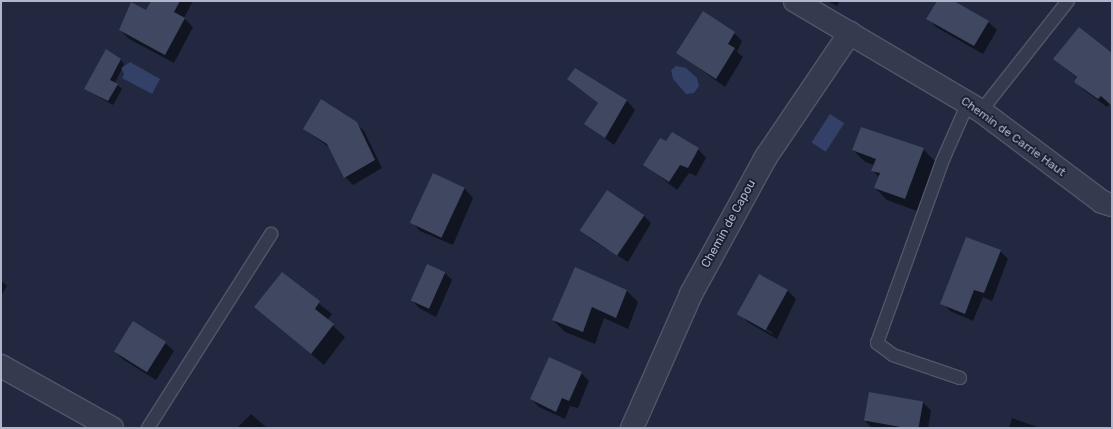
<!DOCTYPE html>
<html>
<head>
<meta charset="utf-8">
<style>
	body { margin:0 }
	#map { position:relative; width:1113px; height:429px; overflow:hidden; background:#21283f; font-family:Rubik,sans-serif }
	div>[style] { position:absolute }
	.water>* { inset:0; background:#334067; transform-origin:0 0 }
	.shadow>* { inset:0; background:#0007 }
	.building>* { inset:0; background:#3f4761; transform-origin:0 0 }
	.roads { filter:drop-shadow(1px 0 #505669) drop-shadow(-1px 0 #505669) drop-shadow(0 1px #505669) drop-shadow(0 -1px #505669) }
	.lane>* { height:12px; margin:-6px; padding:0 6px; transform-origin:6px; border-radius:6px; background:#353b4f }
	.street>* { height:22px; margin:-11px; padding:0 11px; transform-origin:11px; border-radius:11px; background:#353b4f }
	span { translate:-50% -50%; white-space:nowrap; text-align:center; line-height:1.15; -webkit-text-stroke:4px #1a2033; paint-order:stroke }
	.street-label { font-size:12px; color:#b1b6ca }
	.frame { position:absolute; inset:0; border:2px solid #b1b6ca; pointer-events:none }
</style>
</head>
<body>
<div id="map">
	<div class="water">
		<i style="clip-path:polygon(130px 62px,160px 79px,152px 94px,122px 78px,124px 74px,121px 68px)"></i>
		<i style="clip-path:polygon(676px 66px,686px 68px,697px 78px,699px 86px,694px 93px,686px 94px,673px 79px,671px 70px)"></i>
		<i style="left:830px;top:114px;width:17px;height:34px;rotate:33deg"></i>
	</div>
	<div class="shadow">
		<i style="clip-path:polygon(153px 1px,193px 1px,184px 18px,193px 27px,174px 63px,129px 39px,120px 30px,147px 11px)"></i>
		<i style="clip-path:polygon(827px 1px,840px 1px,837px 6px)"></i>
		<i style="clip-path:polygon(938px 1px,952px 1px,988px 22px,997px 30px,983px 54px,936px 27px,928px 18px)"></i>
		<i style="clip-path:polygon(734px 33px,742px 41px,737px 52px,743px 57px,725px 87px,678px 53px)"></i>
		<i style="clip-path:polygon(1112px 55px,1112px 106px,1110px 104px,1107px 107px,1084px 90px,1075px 81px,1077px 78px,1054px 59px)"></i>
		<i style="clip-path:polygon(120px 59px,124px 64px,115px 83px,122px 89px,113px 105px,85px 89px)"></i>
		<i style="clip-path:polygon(575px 70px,627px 101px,635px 110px,614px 145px,585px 123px,599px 104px,569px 79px)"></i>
		<i style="clip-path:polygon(356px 123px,364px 131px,382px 168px,353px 185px,345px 177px,330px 148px,304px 129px)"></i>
		<i style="clip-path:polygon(666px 142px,698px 149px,706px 158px,696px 176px,689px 173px,677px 190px,645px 165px)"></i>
		<i style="clip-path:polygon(923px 149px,935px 161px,917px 211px,887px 200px,875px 188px,879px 177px,872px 170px,874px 165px,865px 162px,853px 150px)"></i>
		<i style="clip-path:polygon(433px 175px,465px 189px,473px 198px,453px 245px,420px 231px,412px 222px)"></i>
		<i style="clip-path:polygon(643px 215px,651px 223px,628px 262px,592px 240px,584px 232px)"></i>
		<i style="clip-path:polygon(1000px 251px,1008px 259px,992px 301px,983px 297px,973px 321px,950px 311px,942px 303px)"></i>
		<i style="clip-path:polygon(444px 272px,452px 280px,436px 317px,419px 308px,411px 299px)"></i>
		<i style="clip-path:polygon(282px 274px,332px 314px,327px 320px,345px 337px,324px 365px,255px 307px)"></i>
		<i style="clip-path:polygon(evenodd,759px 276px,788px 291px,796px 299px,777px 339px,749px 323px,741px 315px,759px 276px,749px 319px,773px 333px,772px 334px,749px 321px,749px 319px)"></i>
		<i style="clip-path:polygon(1px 281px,7px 286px,1px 296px)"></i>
		<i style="clip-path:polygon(626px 290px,638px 302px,628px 329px,604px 318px,595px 344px,565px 332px,553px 320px)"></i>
		<i style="clip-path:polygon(165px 343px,174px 351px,156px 380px,124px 360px,115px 352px)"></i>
		<i style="clip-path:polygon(581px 373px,589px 381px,578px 408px,570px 406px,565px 419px,539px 407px,531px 399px)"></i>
		<i style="clip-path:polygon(923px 402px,931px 411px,928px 428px,872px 428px,865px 421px)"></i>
		<i style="clip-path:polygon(251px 414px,267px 428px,237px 428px)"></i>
		<i style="clip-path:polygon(1012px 418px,1040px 428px,1009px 428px)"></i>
	</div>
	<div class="building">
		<i style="clip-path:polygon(151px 1px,180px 1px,174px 12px,185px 18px,165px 55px,119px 30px,131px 2px,146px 10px)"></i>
		<i style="clip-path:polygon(937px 1px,954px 1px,989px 21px,974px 46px,926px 19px)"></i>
		<i style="clip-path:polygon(703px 11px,735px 32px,728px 44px,735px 48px,716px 79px,676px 53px)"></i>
		<i style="clip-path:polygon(1079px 27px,1112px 53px,1112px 106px,1101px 96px,1098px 99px,1074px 82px,1077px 77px,1053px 59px)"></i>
		<i style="clip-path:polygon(106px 49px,121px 59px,110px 80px,118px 84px,108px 101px,84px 89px)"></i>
		<i style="clip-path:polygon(575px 68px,627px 100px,605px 138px,584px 124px,598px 103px,567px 79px)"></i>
		<i style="clip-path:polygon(321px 99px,357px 122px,375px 160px,344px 178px,327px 144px,303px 129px)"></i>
		<i style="clip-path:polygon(861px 127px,924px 148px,905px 199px,874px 188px,880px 173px,871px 171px,876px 159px,852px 150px)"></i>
		<i style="clip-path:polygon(672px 132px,699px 148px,688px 168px,680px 165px,669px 182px,643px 165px,660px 138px,666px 141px)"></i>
		<i style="left:433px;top:173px;width:35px;height:55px;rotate:25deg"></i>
		<i style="left:607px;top:190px;width:45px;height:49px;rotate:34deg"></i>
		<i style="clip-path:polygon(966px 237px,1001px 250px,984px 293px,974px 290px,965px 314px,940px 304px)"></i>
		<i style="left:427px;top:264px;width:20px;height:40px;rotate:24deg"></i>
		<i style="clip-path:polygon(575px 267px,627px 290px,616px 318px,592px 307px,583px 332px,552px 320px)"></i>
		<i style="clip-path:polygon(282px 272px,320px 301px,315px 309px,334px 324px,311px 354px,254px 307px)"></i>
		<i style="left:759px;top:274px;width:33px;height:46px;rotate:29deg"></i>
		<i style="left:133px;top:321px;width:39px;height:36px;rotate:32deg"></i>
		<i style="clip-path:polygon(549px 357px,582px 372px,569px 401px,562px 398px,556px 412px,530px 399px)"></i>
		<i style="left:869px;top:392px;width:55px;height:29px;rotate:10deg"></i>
	</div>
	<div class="roads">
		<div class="lane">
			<i style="left:981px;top:111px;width:140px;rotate:-51.7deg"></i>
			<i style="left:960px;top:378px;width:71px;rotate:-161.1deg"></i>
			<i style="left:893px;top:355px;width:20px;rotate:-143deg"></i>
			<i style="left:877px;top:343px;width:192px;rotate:-70.2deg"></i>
			<i style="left:942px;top:162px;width:64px;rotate:-66.2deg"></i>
			<i style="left:148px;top:428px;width:230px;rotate:-57.6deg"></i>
		</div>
		<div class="street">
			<i style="left:795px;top:1px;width:216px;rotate:30.6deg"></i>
			<i style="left:981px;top:111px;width:151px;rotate:36.9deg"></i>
			<i style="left:1102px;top:202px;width:10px;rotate:17deg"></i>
			<i style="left:1px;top:366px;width:127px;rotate:29.2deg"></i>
			<i style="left:632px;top:428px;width:146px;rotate:-66.2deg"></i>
			<i style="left:691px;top:294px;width:156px;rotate:-61.3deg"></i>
			<i style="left:766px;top:157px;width:150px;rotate:-55.9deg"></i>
		</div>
	</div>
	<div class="street-label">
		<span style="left:1013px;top:137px;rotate:36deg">Chemin de Carrie Haut</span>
		<span style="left:729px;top:224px;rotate:-61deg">Chemin de Capou</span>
	</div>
	<div class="frame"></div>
</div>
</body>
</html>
